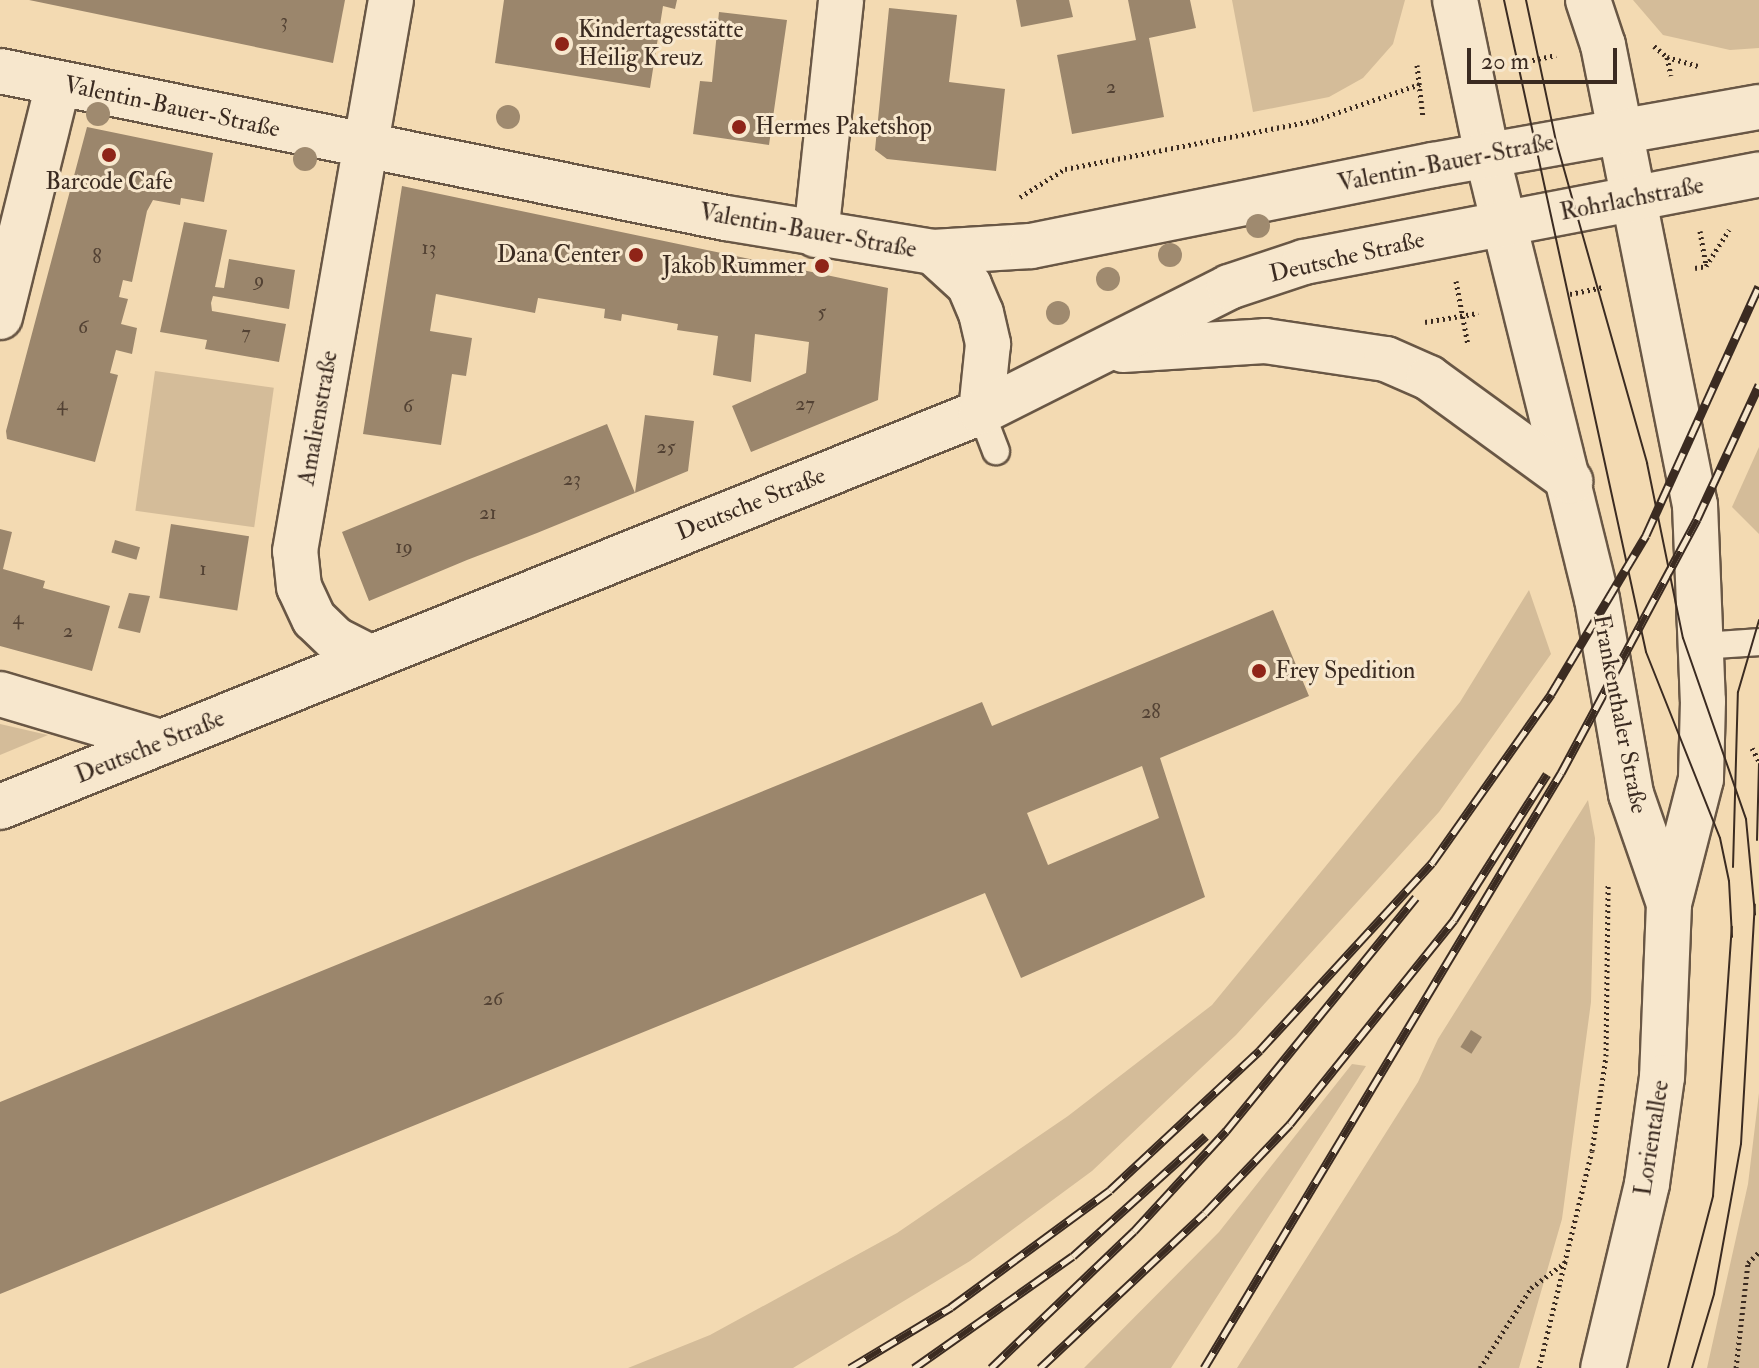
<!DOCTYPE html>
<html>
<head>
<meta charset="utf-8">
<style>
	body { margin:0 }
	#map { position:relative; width:1759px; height:1368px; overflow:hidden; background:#f3dab2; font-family:"IM FELL Double Pica",serif }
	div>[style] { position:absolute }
	.green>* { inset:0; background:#d4bc99; transform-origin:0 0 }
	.building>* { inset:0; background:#9b866c; transform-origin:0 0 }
	.path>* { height:5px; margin-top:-2.5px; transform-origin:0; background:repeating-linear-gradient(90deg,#3b2b21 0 2px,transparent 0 6px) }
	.roads { filter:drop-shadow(2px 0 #695745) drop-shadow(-2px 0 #695745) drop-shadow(0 2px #695745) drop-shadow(0 -2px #695745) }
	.lane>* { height:26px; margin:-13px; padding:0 13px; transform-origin:13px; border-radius:13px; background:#f7e7cd }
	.street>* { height:44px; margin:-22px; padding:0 22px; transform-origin:22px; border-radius:22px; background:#f7e7cd }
	.secondary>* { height:44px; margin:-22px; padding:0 22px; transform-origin:22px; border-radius:22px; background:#f7e7cd }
	.tram>* { height:2px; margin:-1px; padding:0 1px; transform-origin:1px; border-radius:1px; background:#3b2b21 }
	.rail>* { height:9px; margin-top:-4.5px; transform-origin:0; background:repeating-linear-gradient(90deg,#f7e7cd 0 18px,#3b2b21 0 36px); box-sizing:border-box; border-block:2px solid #3b2b21 }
	.trees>* { width:24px; height:24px; margin:-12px; border-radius:50%; background:#9f8a6f }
	.dots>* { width:22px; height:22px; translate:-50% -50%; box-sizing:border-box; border:4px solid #f7e7cd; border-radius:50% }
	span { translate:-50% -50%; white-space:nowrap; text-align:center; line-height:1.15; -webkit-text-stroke:6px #f7e7cd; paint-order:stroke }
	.number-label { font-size:20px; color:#534234 }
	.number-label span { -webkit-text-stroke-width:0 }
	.poi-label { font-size:24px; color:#3b2b21 }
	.left { translate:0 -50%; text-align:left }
	.right { translate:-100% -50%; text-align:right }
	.street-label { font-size:24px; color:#3b2b21 }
	.scale { position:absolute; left:1467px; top:48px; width:150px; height:36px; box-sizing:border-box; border:4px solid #3b2b21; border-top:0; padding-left:10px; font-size:24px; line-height:28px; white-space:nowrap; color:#3b2b21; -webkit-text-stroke:6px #f7e7cd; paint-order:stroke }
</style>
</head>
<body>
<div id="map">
	<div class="green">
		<i style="clip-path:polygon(1232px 0,1405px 0,1393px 44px,1363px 78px,1329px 97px,1253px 112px)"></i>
		<i style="clip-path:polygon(1633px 0,1759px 0,1759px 48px,1730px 50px,1663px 35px)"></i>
		<i style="left:155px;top:371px;width:120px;height:141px;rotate:8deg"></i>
		<i style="clip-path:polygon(1759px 447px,1759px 534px,1732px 507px)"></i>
		<i style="clip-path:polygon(1529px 590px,1551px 654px,1439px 812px,1236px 1035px,1092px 1171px,970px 1261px,793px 1368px,628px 1368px,710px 1335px,897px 1233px,1068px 1116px,1212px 1005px,1460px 702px)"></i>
		<i style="clip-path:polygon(0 724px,48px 735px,0 755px)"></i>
		<i style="clip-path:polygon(1588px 800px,1595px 838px,1591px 1002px,1562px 1219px,1519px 1368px,1237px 1368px,1418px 1082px,1438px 1039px)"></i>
		<i style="clip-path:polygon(1352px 1064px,1366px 1066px,1171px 1368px,1084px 1368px,1219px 1232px)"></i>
		<i style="clip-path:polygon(1759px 1093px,1759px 1368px,1707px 1368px,1748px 1184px)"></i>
	</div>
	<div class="building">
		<i style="clip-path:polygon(29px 0,345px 0,333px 63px)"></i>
		<i style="clip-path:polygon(504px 0,677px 0,675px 9px,663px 6px,650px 88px,495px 63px)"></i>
		<i style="clip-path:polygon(1016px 0,1069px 0,1073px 17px,1021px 27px)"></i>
		<i style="clip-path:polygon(1128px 0,1190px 0,1196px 28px,1149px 38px,1164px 117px,1072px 134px,1057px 55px,1136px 40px)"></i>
		<i style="clip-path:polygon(889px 8px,957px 15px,949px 82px,1005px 89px,996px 171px,887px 159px,875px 150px)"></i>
		<i style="clip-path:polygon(719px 12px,787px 20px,769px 145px,693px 134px,700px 81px,712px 82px)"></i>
		<i style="clip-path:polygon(87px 127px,213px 153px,204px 202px,181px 198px,180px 205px,153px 200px,147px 211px,132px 282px,123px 280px,119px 297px,128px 299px,121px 324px,137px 328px,132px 354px,116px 350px,110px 373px,118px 375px,95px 462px,7px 439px,6px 431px)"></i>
		<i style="clip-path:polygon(402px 186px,888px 288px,878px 400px,751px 452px,732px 406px,806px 373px,809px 342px,755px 334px,751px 382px,713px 375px,718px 336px,677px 330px,678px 324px,622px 314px,621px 321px,604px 318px,605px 309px,538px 298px,535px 313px,436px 294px,430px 331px,472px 338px,466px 376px,452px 374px,441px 445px,363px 434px)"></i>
		<i style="clip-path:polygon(184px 222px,227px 230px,215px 287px,224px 288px,229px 259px,295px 270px,289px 309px,213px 296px,211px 303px,212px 311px,286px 324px,279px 362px,205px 349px,207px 340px,160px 332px)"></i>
		<i style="clip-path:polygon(645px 415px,694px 421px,688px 471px,635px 493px,537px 533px,467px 560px,369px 601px,342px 532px,607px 424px,635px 493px)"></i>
		<i style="left:171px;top:524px;width:79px;height:75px;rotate:9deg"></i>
		<i style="clip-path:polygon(0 529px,12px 532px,3px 569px,45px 581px,43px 588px,110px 606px,92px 671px,0 646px)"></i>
		<i style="left:115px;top:540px;width:26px;height:13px;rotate:16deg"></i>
		<i style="clip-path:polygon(129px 593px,150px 596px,140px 633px,118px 628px)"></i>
		<i style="clip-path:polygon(evenodd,1273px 610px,1309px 696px,1160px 758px,1205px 897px,1021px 978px,985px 893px,0 1294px,0 1102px,982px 702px,992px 726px,1273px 610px,1142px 766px,1159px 818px,1048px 865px,1027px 813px,1142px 766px)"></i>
		<i style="left:1471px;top:1030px;width:13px;height:20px;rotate:32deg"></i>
	</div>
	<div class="path">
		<i style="left:1654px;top:46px;width:17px;rotate:40deg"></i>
		<i style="left:1667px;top:57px;width:32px;rotate:16deg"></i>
		<i style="left:1667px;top:57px;width:19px;rotate:78deg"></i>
		<i style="left:1515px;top:64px;width:42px;rotate:-12.4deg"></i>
		<i style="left:1417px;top:65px;width:53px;rotate:83.5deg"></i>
		<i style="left:1020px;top:197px;width:53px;rotate:-31.9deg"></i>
		<i style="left:1065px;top:169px;width:256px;rotate:-11deg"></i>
		<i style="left:1316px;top:120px;width:113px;rotate:-19.1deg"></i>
		<i style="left:1700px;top:231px;width:35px;rotate:80deg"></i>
		<i style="left:1695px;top:268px;width:11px;rotate:-10deg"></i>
		<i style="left:1706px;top:266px;width:43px;rotate:-57.4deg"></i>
		<i style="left:1456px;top:281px;width:65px;rotate:79.4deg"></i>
		<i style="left:1570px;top:294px;width:34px;rotate:-12deg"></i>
		<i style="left:1425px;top:322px;width:54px;rotate:-9.6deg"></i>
		<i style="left:1752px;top:748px;width:15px;rotate:62deg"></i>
		<i style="left:1480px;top:1368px;width:95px;rotate:-57.5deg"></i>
		<i style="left:1531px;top:1288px;width:45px;rotate:-36.9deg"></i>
		<i style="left:1539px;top:1368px;width:223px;rotate:-76.3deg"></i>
		<i style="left:1592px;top:1151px;width:96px;rotate:-81.6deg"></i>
		<i style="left:1606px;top:1056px;width:173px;rotate:-89.3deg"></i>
		<i style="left:1736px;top:1368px;width:106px;rotate:-83.5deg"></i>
		<i style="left:1748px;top:1263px;width:16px;rotate:-45deg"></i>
	</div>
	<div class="roads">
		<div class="lane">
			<i style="left:981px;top:412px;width:42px;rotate:69deg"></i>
			<i style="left:1701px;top:646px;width:58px;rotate:-3.9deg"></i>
		</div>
		<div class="street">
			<i style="left:816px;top:235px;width:236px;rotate:-83.9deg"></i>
			<i style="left:0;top:317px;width:240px;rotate:-76deg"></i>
			<i style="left:370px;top:657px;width:38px;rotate:-153deg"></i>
			<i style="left:336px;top:640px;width:30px;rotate:-136deg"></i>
			<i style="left:314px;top:619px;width:35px;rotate:-115deg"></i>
			<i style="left:299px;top:587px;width:36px;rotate:-96deg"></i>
			<i style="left:295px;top:551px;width:559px;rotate:-80.12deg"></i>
			<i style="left:0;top:694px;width:168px;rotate:16.6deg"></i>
		</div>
		<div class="secondary">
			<i style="left:1455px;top:0;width:158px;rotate:78.3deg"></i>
			<i style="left:1487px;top:155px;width:457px;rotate:76.1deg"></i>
			<i style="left:1597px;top:599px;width:198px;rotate:80.1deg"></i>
			<i style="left:1631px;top:794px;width:116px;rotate:70.9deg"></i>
			<i style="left:1588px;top:0;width:47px;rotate:71.6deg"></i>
			<i style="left:1603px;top:45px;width:469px;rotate:78.7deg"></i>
			<i style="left:1695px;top:505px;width:196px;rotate:87.7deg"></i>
			<i style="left:1703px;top:701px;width:78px;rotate:91.5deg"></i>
			<i style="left:1701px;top:779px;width:129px;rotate:104.4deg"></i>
			<i style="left:1669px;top:904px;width:173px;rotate:92.3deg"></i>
			<i style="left:1662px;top:1077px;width:108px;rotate:98deg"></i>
			<i style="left:1647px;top:1184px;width:189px;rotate:103.4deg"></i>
			<i style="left:0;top:71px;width:741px;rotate:11.45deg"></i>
			<i style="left:726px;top:218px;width:210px;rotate:9.3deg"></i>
			<i style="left:933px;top:252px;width:98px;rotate:-3.5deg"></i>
			<i style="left:1031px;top:246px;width:410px;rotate:-11.4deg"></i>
			<i style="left:1433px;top:165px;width:331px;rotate:-10.1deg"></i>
			<i style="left:933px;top:252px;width:49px;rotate:42.5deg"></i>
			<i style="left:969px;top:285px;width:30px;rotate:67deg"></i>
			<i style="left:981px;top:313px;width:32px;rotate:77deg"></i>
			<i style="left:988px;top:344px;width:68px;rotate:95.9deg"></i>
			<i style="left:1123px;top:350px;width:142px;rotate:-3.6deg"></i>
			<i style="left:1265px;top:341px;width:122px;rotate:8.5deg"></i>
			<i style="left:1386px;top:359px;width:47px;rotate:23.8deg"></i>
			<i style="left:1429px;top:378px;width:175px;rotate:36.1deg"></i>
			<i style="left:0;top:807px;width:1058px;rotate:-21.93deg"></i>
			<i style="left:981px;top:412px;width:278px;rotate:-26.7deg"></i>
			<i style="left:1229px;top:287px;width:79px;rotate:-18.4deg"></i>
			<i style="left:1304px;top:262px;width:463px;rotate:-10.9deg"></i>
		</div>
	</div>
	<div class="tram">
		<i style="left:1504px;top:0;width:667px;rotate:77.71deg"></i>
		<i style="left:1646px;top:652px;width:200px;rotate:68.3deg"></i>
		<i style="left:1720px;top:838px;width:44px;rotate:78.2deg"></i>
		<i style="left:1729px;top:881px;width:56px;rotate:86.9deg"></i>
		<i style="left:1526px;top:0;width:144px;rotate:78deg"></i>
		<i style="left:1556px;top:141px;width:335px;rotate:74.2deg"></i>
		<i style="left:1647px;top:463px;width:179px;rotate:78.4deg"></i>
		<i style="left:1683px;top:638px;width:192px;rotate:70.8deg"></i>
		<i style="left:1746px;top:819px;width:96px;rotate:84.6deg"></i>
		<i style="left:1757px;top:840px;width:76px;rotate:-88.5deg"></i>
		<i style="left:1733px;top:867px;width:175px;rotate:-88.4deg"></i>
		<i style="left:1738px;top:692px;width:75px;rotate:-73.7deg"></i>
		<i style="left:1668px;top:1368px;width:178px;rotate:-75.3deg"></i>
		<i style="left:1713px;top:1196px;width:270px;rotate:-86deg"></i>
		<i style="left:1692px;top:1368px;width:77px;rotate:-73.4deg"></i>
		<i style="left:1714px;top:1294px;width:152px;rotate:-79.8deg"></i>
		<i style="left:1741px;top:1144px;width:240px;rotate:-86.7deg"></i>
	</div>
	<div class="rail">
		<i style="left:850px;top:1368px;width:118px;rotate:-31.1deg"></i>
		<i style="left:951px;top:1307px;width:197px;rotate:-36.3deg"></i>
		<i style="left:1110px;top:1190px;width:205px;rotate:-43deg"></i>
		<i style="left:1260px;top:1050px;width:254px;rotate:-47.4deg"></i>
		<i style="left:1432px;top:863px;width:207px;rotate:-54.8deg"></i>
		<i style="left:1551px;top:694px;width:185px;rotate:-59.1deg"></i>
		<i style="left:1646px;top:535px;width:273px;rotate:-65.6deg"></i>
		<i style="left:914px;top:1368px;width:194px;rotate:-35.2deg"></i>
		<i style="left:1073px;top:1256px;width:179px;rotate:-42.1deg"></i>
		<i style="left:991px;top:1368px;width:198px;rotate:-43.8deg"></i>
		<i style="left:1134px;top:1231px;width:136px;rotate:-47.4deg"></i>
		<i style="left:1226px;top:1131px;width:301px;rotate:-50.9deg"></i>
		<i style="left:1040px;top:1368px;width:226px;rotate:-43.2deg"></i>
		<i style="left:1205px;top:1213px;width:123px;rotate:-46.3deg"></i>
		<i style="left:1290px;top:1124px;width:262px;rotate:-51.2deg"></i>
		<i style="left:1454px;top:920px;width:173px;rotate:-57.5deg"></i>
		<i style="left:1204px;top:1368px;width:694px;rotate:-59.04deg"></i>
		<i style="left:1561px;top:773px;width:288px;rotate:-61.8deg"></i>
		<i style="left:1697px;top:519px;width:148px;rotate:-65.2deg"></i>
	</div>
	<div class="trees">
		<i style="left:98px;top:114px"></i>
		<i style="left:508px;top:117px"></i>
		<i style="left:305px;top:159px"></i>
		<i style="left:1258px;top:226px"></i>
		<i style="left:1170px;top:255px"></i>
		<i style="left:1108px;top:279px"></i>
		<i style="left:1058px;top:313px"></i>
	</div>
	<div class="dots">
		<i style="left:562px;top:44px;background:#8f2418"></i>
		<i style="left:739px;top:127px;background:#8f2418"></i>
		<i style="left:109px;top:155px;background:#8f2418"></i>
		<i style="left:636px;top:255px;background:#8f2418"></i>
		<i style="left:822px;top:266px;background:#8f2418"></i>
		<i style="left:1259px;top:671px;background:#8f2418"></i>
	</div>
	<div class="number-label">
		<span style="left:284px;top:20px">3</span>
		<span style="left:1111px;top:86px">2</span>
		<span style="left:429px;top:247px">13</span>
		<span style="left:97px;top:256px">8</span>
		<span style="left:259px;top:279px">9</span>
		<span style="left:822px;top:311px">5</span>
		<span style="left:83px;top:326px">6</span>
		<span style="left:246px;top:332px">7</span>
		<span style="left:62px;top:403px">4</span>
		<span style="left:805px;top:403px">27</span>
		<span style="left:408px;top:405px">6</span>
		<span style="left:666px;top:446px">25</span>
		<span style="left:572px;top:478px">23</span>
		<span style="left:488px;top:512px">21</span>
		<span style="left:404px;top:546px">19</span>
		<span style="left:203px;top:568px">1</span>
		<span style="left:18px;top:617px">4</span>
		<span style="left:68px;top:630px">2</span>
		<span style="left:1151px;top:711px">28</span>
		<span style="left:493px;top:998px">26</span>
	</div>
	<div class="poi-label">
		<span class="left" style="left:578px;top:44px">Kindertagesstätte<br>Heilig Kreuz</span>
		<span class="left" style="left:755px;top:127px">Hermes Paketshop</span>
		<span style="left:109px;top:182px">Barcode Cafe</span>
		<span class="right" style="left:620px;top:255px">Dana Center</span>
		<span class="right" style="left:806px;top:266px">Jakob Rummer</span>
		<span class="left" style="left:1275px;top:671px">Frey Spedition</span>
	</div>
	<div class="street-label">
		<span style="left:172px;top:107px;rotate:12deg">Valentin-Bauer-Straße</span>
		<span style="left:1446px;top:163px;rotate:-11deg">Valentin-Bauer-Straße</span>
		<span style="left:1632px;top:199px;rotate:-11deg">Rohrlachstraße</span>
		<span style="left:808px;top:231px;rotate:10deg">Valentin-Bauer-Straße</span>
		<span style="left:1347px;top:257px;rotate:-13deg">Deutsche Straße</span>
		<span style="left:318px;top:418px;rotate:-80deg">Amalienstraße</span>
		<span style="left:751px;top:504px;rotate:-22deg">Deutsche Straße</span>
		<span style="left:1620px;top:714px;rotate:79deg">Frankenthaler Straße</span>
		<span style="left:150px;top:747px;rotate:-22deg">Deutsche Straße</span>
		<span style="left:1652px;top:1138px;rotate:-81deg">Lorientallee</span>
	</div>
	<div class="scale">20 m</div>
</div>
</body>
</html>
